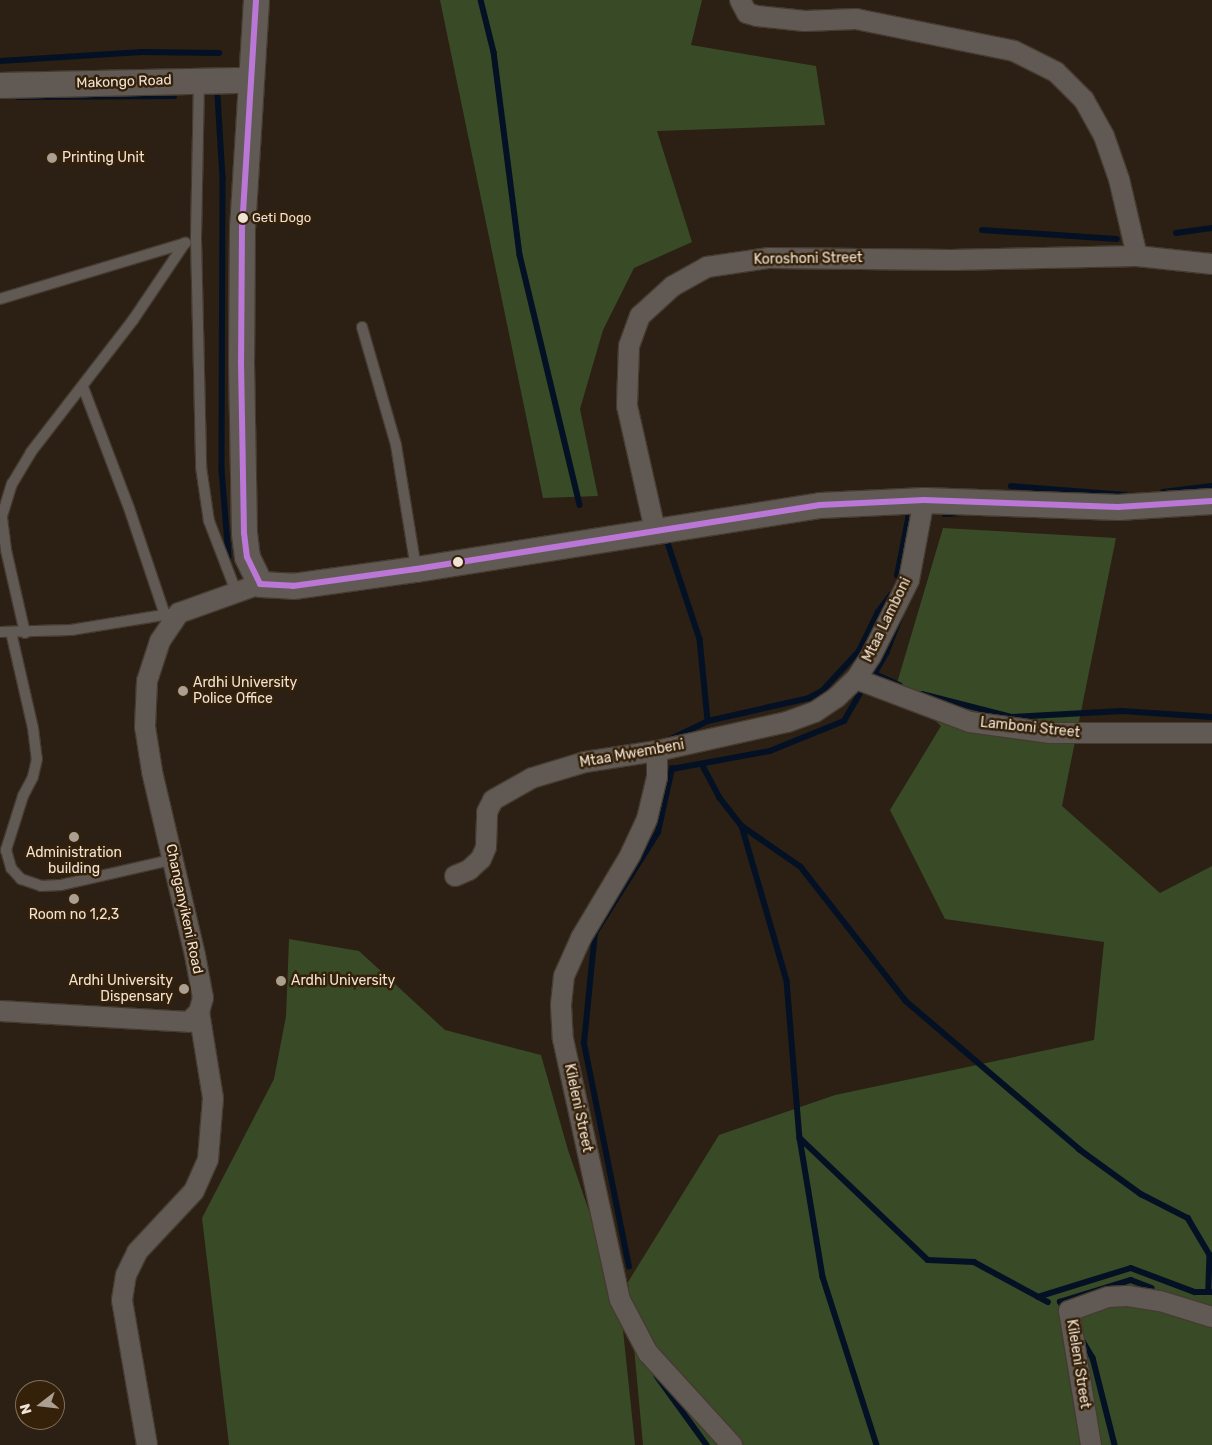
<!DOCTYPE html>
<html>
<head>
<meta charset="utf-8">
<style>
	body { margin:0 }
	#map { position:relative; width:1212px; height:1445px; overflow:hidden; background:#2b2013; font-family:Rubik,sans-serif }
	div>[style] { position:absolute }
	.forest>* { inset:0; background:#394a26 }
	.stream>* { height:5.5px; margin:-2.75px; padding:0 2.75px; transform-origin:2.75px; border-radius:2.75px; background:#041124 }
	.roads { filter:drop-shadow(1px 0 #453b30) drop-shadow(-1px 0 #453b30) drop-shadow(0 1px #453b30) drop-shadow(0 -1px #453b30) }
	.service>* { height:10px; margin:-5px; padding:0 5px; transform-origin:5px; border-radius:5px; background:#615a54 }
	.minor>* { height:20px; margin:-10px; padding:0 10px; transform-origin:10px; border-radius:10px; background:#615a54 }
	.tertiary>* { height:25px; margin:-12.5px; padding:0 12.5px; transform-origin:12.5px; border-radius:12.5px; background:#615a54 }
	.bus-1>* { height:6px; margin:-3px; padding:0 3px; transform-origin:3px; border-radius:3px; background:#ba77d6 }
	.dots>* { width:14px; height:14px; translate:-50% -50%; box-sizing:border-box; border:2px solid #352109; border-radius:50% }
	span { translate:-50% -50%; white-space:nowrap; text-align:center; line-height:1.15; -webkit-text-stroke:5px #352109; paint-order:stroke }
	.bus-label { font-size:13px; color:#f0e3d5 }
	.left { translate:0 -50%; text-align:left }
	.street-label { font-size:14px; color:#f0e3d5 }
	.poi-label { font-size:14px; color:#f0e3d5 }
	.right { translate:-100% -50%; text-align:right }
	.north { position:absolute; left:15px; top:1380px; width:50px; height:50px; box-sizing:border-box; background:#352109; border:1px solid #806f5b; border-radius:50%; rotate:254deg; font-size:14px; font-weight:700; line-height:20px; text-align:center; color:#f0e3d5 }
	.north::after { content:''; display:block; margin:auto; width:18px; height:22px; background:#ab9f91; clip-path:polygon(50% 0,100% 100%,50% 72%,0 100%) }
</style>
</head>
<body>
<div id="map">
	<div class="forest">
		<i style="clip-path:polygon(440px 0,702px 0,691px 45px,816px 66px,825px 125px,657px 131px,692px 242px,634px 268px,603px 330px,580px 409px,598px 496px,543px 498px)"></i>
		<i style="clip-path:polygon(943px 528px,1116px 538px,1062px 806px,1160px 893px,1212px 866px,1212px 1445px,643px 1445px,628px 1282px,719px 1135px,835px 1095px,1094px 1040px,1104px 942px,945px 919px,890px 810px,941px 726px,897px 683px)"></i>
		<i style="clip-path:polygon(289px 939px,359px 951px,445px 1030px,541px 1055px,568px 1150px,620px 1301px,635px 1445px,229px 1445px,202px 1218px,274px 1079px,286px 1016px)"></i>
	</div>
	<div class="stream">
		<i style="left:481px;top:0;width:54px;rotate:76deg"></i>
		<i style="left:494px;top:52px;width:205px;rotate:82.7deg"></i>
		<i style="left:520px;top:255px;width:257px;rotate:76.5deg"></i>
		<i style="left:0;top:61px;width:142px;rotate:-3.6deg"></i>
		<i style="left:142px;top:52px;width:77px;rotate:0.7deg"></i>
		<i style="left:218px;top:96px;width:82px;rotate:86.5deg"></i>
		<i style="left:223px;top:178px;width:292px;rotate:90.2deg"></i>
		<i style="left:222px;top:470px;width:87px;rotate:85.4deg"></i>
		<i style="left:18px;top:97px;width:156px;rotate:-0.4deg"></i>
		<i style="left:982px;top:230px;width:135px;rotate:3.8deg"></i>
		<i style="left:1176px;top:233px;width:36px;rotate:-8deg"></i>
		<i style="left:1011px;top:486px;width:115px;rotate:4.5deg"></i>
		<i style="left:1163px;top:492px;width:49px;rotate:-7deg"></i>
		<i style="left:945px;top:514px;width:18px;rotate:-3deg"></i>
		<i style="left:666px;top:537px;width:108px;rotate:71.6deg"></i>
		<i style="left:700px;top:639px;width:82px;rotate:84.4deg"></i>
		<i style="left:897px;top:576px;width:68px;rotate:-79deg"></i>
		<i style="left:910px;top:509px;width:4px;rotate:166deg"></i>
		<i style="left:900px;top:619px;width:36px;rotate:111deg"></i>
		<i style="left:887px;top:653px;width:24px;rotate:120deg"></i>
		<i style="left:875px;top:674px;width:27px;rotate:24deg"></i>
		<i style="left:922px;top:694px;width:93px;rotate:14.3deg"></i>
		<i style="left:1012px;top:717px;width:110px;rotate:-3.1deg"></i>
		<i style="left:1122px;top:711px;width:90px;rotate:3.8deg"></i>
		<i style="left:671px;top:739px;width:41px;rotate:-25.9deg"></i>
		<i style="left:708px;top:721px;width:104px;rotate:-12.8deg"></i>
		<i style="left:809px;top:698px;width:15px;rotate:-28deg"></i>
		<i style="left:822px;top:691px;width:54px;rotate:-47.2deg"></i>
		<i style="left:859px;top:651px;width:43px;rotate:-64deg"></i>
		<i style="left:878px;top:612px;width:21px;rotate:-53deg"></i>
		<i style="left:702px;top:764px;width:38px;rotate:62deg"></i>
		<i style="left:720px;top:798px;width:36px;rotate:52deg"></i>
		<i style="left:742px;top:826px;width:161px;rotate:73.8deg"></i>
		<i style="left:787px;top:981px;width:158px;rotate:85.3deg"></i>
		<i style="left:800px;top:1138px;width:141px;rotate:80.6deg"></i>
		<i style="left:823px;top:1277px;width:176px;rotate:72.2deg"></i>
		<i style="left:742px;top:826px;width:72px;rotate:34.8deg"></i>
		<i style="left:801px;top:867px;width:170px;rotate:51.9deg"></i>
		<i style="left:906px;top:1001px;width:228px;rotate:40.5deg"></i>
		<i style="left:1079px;top:1149px;width:77px;rotate:36deg"></i>
		<i style="left:1141px;top:1194px;width:53px;rotate:27.1deg"></i>
		<i style="left:1188px;top:1218px;width:43px;rotate:59.3deg"></i>
		<i style="left:1210px;top:1255px;width:36px;rotate:92deg"></i>
		<i style="left:801px;top:1139px;width:175px;rotate:43.6deg"></i>
		<i style="left:928px;top:1260px;width:46px;rotate:2.5deg"></i>
		<i style="left:974px;top:1262px;width:84px;rotate:28.4deg"></i>
		<i style="left:629px;top:1267px;width:228px;rotate:-101.4deg"></i>
		<i style="left:584px;top:1043px;width:111px;rotate:-84.3deg"></i>
		<i style="left:595px;top:933px;width:119px;rotate:-58deg"></i>
		<i style="left:658px;top:832px;width:65px;rotate:-77.5deg"></i>
		<i style="left:672px;top:769px;width:100px;rotate:-10.4deg"></i>
		<i style="left:770px;top:751px;width:80px;rotate:-22.1deg"></i>
		<i style="left:844px;top:721px;width:32px;rotate:-60deg"></i>
		<i style="left:1038px;top:1297px;width:97px;rotate:-17.3deg"></i>
		<i style="left:1131px;top:1268px;width:68px;rotate:20.6deg"></i>
		<i style="left:1195px;top:1292px;width:17px"></i>
		<i style="left:1065px;top:1311px;width:10px;rotate:-119deg"></i>
		<i style="left:1060px;top:1302px;width:74px;rotate:-17.2deg"></i>
		<i style="left:1131px;top:1280px;width:22px;rotate:21deg"></i>
		<i style="left:1081px;top:1338px;width:23px;rotate:59deg"></i>
		<i style="left:1093px;top:1358px;width:90px;rotate:75.8deg"></i>
		<i style="left:657px;top:1376px;width:85px;rotate:54.1deg"></i>
	</div>
	<div class="roads">
		<div class="service">
			<i style="left:199px;top:81px;width:158px;rotate:91.1deg"></i>
			<i style="left:196px;top:239px;width:228px;rotate:88.7deg"></i>
			<i style="left:201px;top:467px;width:55px;rotate:81.6deg"></i>
			<i style="left:209px;top:521px;width:78px;rotate:69deg"></i>
			<i style="left:0;top:299px;width:194px;rotate:-16.8deg"></i>
			<i style="left:362px;top:327px;width:123px;rotate:73.9deg"></i>
			<i style="left:396px;top:445px;width:125px;rotate:80.8deg"></i>
			<i style="left:83px;top:387px;width:129px;rotate:69.2deg"></i>
			<i style="left:129px;top:508px;width:113px;rotate:71.4deg"></i>
			<i style="left:0;top:632px;width:71px;rotate:-1.6deg"></i>
			<i style="left:71px;top:630px;width:100px;rotate:-9.2deg"></i>
			<i style="left:11px;top:632px;width:98px;rotate:77.1deg"></i>
			<i style="left:33px;top:728px;width:31px;rotate:83deg"></i>
			<i style="left:37px;top:759px;width:18px;rotate:103deg"></i>
			<i style="left:33px;top:777px;width:21px;rotate:118deg"></i>
			<i style="left:23px;top:796px;width:57px;rotate:107.5deg"></i>
			<i style="left:6px;top:850px;width:19px;rotate:74deg"></i>
			<i style="left:11px;top:868px;width:15px;rotate:48deg"></i>
			<i style="left:21px;top:879px;width:21px;rotate:19deg"></i>
			<i style="left:41px;top:886px;width:20px;rotate:-3deg"></i>
			<i style="left:61px;top:885px;width:117px;rotate:-12.8deg"></i>
			<i style="left:25px;top:633px;width:85px;rotate:-102.9deg"></i>
			<i style="left:6px;top:550px;width:34px;rotate:-97deg"></i>
			<i style="left:2px;top:516px;width:34px;rotate:-73deg"></i>
			<i style="left:12px;top:484px;width:37px;rotate:-59deg"></i>
			<i style="left:31px;top:452px;width:167px;rotate:-52.3deg"></i>
			<i style="left:133px;top:320px;width:93px;rotate:-56deg"></i>
		</div>
		<div class="minor">
			<i style="left:740px;top:0;width:15px;rotate:62deg"></i>
			<i style="left:747px;top:13px;width:10px;rotate:17deg"></i>
			<i style="left:757px;top:16px;width:48px;rotate:5.9deg"></i>
			<i style="left:805px;top:21px;width:51px;rotate:-2.2deg"></i>
			<i style="left:856px;top:19px;width:161px;rotate:11.4deg"></i>
			<i style="left:1014px;top:51px;width:47px;rotate:26.6deg"></i>
			<i style="left:1056px;top:72px;width:40px;rotate:45deg"></i>
			<i style="left:1084px;top:100px;width:41px;rotate:60.9deg"></i>
			<i style="left:1104px;top:136px;width:46px;rotate:70.8deg"></i>
			<i style="left:1119px;top:179px;width:79px;rotate:76.8deg"></i>
			<i style="left:655px;top:530px;width:127px;rotate:-102.7deg"></i>
			<i style="left:627px;top:406px;width:60px;rotate:-88.1deg"></i>
			<i style="left:629px;top:346px;width:32px;rotate:-70deg"></i>
			<i style="left:640px;top:316px;width:45px;rotate:-42.3deg"></i>
			<i style="left:673px;top:286px;width:39px;rotate:-29deg"></i>
			<i style="left:707px;top:267px;width:63px;rotate:-8.3deg"></i>
			<i style="left:769px;top:258px;width:182px;rotate:0.6deg"></i>
			<i style="left:951px;top:260px;width:186px;rotate:-1.2deg"></i>
			<i style="left:1137px;top:256px;width:75px;rotate:6.1deg"></i>
			<i style="left:856px;top:679px;width:122px;rotate:20.7deg"></i>
			<i style="left:970px;top:722px;width:81px;rotate:7.8deg"></i>
			<i style="left:1050px;top:733px;width:162px"></i>
			<i style="left:657px;top:751px;width:26px;rotate:90deg"></i>
			<i style="left:657px;top:777px;width:43px;rotate:103.4deg"></i>
			<i style="left:647px;top:819px;width:38px;rotate:115deg"></i>
			<i style="left:631px;top:854px;width:98px;rotate:120.8deg"></i>
			<i style="left:581px;top:938px;width:42px;rotate:114.1deg"></i>
			<i style="left:564px;top:976px;width:29px;rotate:96deg"></i>
			<i style="left:561px;top:1005px;width:34px;rotate:87deg"></i>
			<i style="left:563px;top:1039px;width:267px;rotate:77.7deg"></i>
			<i style="left:620px;top:1300px;width:60px;rotate:62.2deg"></i>
			<i style="left:648px;top:1353px;width:125px;rotate:47.6deg"></i>
			<i style="left:455px;top:876px;width:15px;rotate:-23deg"></i>
			<i style="left:469px;top:870px;width:16px;rotate:-43deg"></i>
			<i style="left:481px;top:859px;width:13px;rotate:-67deg"></i>
			<i style="left:486px;top:847px;width:35px;rotate:-88deg"></i>
			<i style="left:487px;top:812px;width:13px;rotate:-63deg"></i>
			<i style="left:493px;top:800px;width:45px;rotate:-29.4deg"></i>
			<i style="left:532px;top:778px;width:55px;rotate:-16.8deg"></i>
			<i style="left:585px;top:762px;width:73px;rotate:-8.7deg"></i>
			<i style="left:657px;top:751px;width:133px;rotate:-12.6deg"></i>
			<i style="left:787px;top:722px;width:30px;rotate:-20deg"></i>
			<i style="left:815px;top:712px;width:25px;rotate:-34deg"></i>
			<i style="left:836px;top:698px;width:28px;rotate:-44deg"></i>
			<i style="left:856px;top:679px;width:27px;rotate:-57deg"></i>
			<i style="left:871px;top:656px;width:85px;rotate:-63.4deg"></i>
			<i style="left:909px;top:580px;width:81px;rotate:-79.4deg"></i>
			<i style="left:0;top:1011px;width:189px;rotate:3.3deg"></i>
			<i style="left:189px;top:1022px;width:14px;rotate:-45deg"></i>
			<i style="left:199px;top:1012px;width:15px;rotate:-74deg"></i>
			<i style="left:203px;top:998px;width:44px;rotate:-100.5deg"></i>
			<i style="left:195px;top:955px;width:189px;rotate:-103.2deg"></i>
			<i style="left:152px;top:771px;width:45px;rotate:-99deg"></i>
			<i style="left:145px;top:727px;width:46px;rotate:-87.5deg"></i>
			<i style="left:147px;top:681px;width:42px;rotate:-72deg"></i>
			<i style="left:160px;top:641px;width:34px;rotate:-56deg"></i>
			<i style="left:179px;top:613px;width:86px;rotate:-19.7deg"></i>
			<i style="left:147px;top:1445px;width:147px;rotate:-99.8deg"></i>
			<i style="left:122px;top:1300px;width:25px;rotate:-81deg"></i>
			<i style="left:126px;top:1275px;width:25px;rotate:-64deg"></i>
			<i style="left:137px;top:1252px;width:83px;rotate:-46.9deg"></i>
			<i style="left:194px;top:1191px;width:35px;rotate:-66deg"></i>
			<i style="left:208px;top:1159px;width:61px;rotate:-85.3deg"></i>
			<i style="left:213px;top:1098px;width:87px;rotate:-99.2deg"></i>
			<i style="left:1091px;top:1445px;width:136px;rotate:-99.3deg"></i>
			<i style="left:1069px;top:1311px;width:41px;rotate:-19.7deg"></i>
			<i style="left:1108px;top:1297px;width:20px;rotate:-3deg"></i>
			<i style="left:1128px;top:1296px;width:32px;rotate:9deg"></i>
			<i style="left:1160px;top:1301px;width:54px;rotate:17.1deg"></i>
		</div>
		<div class="tertiary">
			<i style="left:256px;top:0;width:227px;rotate:93.5deg"></i>
			<i style="left:242px;top:227px;width:134px;rotate:90.4deg"></i>
			<i style="left:241px;top:361px;width:172px;rotate:89deg"></i>
			<i style="left:244px;top:533px;width:24px;rotate:83deg"></i>
			<i style="left:247px;top:557px;width:30px;rotate:64deg"></i>
			<i style="left:260px;top:584px;width:33px;rotate:3deg"></i>
			<i style="left:293px;top:586px;width:124px;rotate:-7.9deg"></i>
			<i style="left:416px;top:569px;width:409px;rotate:-9deg"></i>
			<i style="left:820px;top:505px;width:104px;rotate:-2.8deg"></i>
			<i style="left:924px;top:500px;width:194px;rotate:2.1deg"></i>
			<i style="left:1118px;top:507px;width:94px;rotate:-3.7deg"></i>
			<i style="left:0;top:85px;width:249px;rotate:-1.2deg"></i>
		</div>
	</div>
	<div class="bus-1">
		<i style="left:256px;top:0;width:227px;rotate:93.5deg"></i>
		<i style="left:242px;top:227px;width:134px;rotate:90.4deg"></i>
		<i style="left:241px;top:361px;width:172px;rotate:89deg"></i>
		<i style="left:244px;top:533px;width:24px;rotate:83deg"></i>
		<i style="left:247px;top:557px;width:30px;rotate:64deg"></i>
		<i style="left:260px;top:584px;width:33px;rotate:3deg"></i>
		<i style="left:293px;top:586px;width:124px;rotate:-7.9deg"></i>
		<i style="left:416px;top:569px;width:409px;rotate:-9deg"></i>
		<i style="left:820px;top:505px;width:104px;rotate:-2.8deg"></i>
		<i style="left:924px;top:500px;width:194px;rotate:2.1deg"></i>
		<i style="left:1118px;top:507px;width:94px;rotate:-3.7deg"></i>
	</div>
	<div class="dots">
		<i style="left:52px;top:158px;background:#ab9f91"></i>
		<i style="left:243px;top:218px;background:#f0e3d5"></i>
		<i style="left:458px;top:562px;background:#f0e3d5"></i>
		<i style="left:183px;top:691px;background:#ab9f91"></i>
		<i style="left:74px;top:837px;background:#ab9f91"></i>
		<i style="left:74px;top:899px;background:#ab9f91"></i>
		<i style="left:281px;top:981px;background:#ab9f91"></i>
		<i style="left:184px;top:989px;background:#ab9f91"></i>
	</div>
	<div class="bus-label">
		<span class="left" style="left:252px;top:218px">Geti Dogo</span>
	</div>
	<div class="street-label">
		<span style="left:124px;top:82px;rotate:-2deg">Makongo Road</span>
		<span style="left:808px;top:259px;rotate:-1deg">Koroshoni Street</span>
		<span style="left:887px;top:620px;rotate:-64deg">Mtaa Lamboni</span>
		<span style="left:1030px;top:728px;rotate:6deg">Lamboni Street</span>
		<span style="left:632px;top:754px;rotate:-10deg">Mtaa Mwembeni</span>
		<span style="left:184px;top:909px;rotate:78deg">Changanyikeni Road</span>
		<span style="left:578px;top:1108px;rotate:78deg">Kileleni Street</span>
		<span style="left:1078px;top:1364px;rotate:81deg">Kileleni Street</span>
	</div>
	<div class="poi-label">
		<span class="left" style="left:62px;top:158px">Printing Unit</span>
		<span class="left" style="left:193px;top:691px">Ardhi University<br>Police Office</span>
		<span style="left:74px;top:861px">Administration<br>building</span>
		<span style="left:74px;top:915px">Room no 1,2,3</span>
		<span class="right" style="left:173px;top:989px">Ardhi University<br>Dispensary</span>
		<span class="left" style="left:291px;top:981px">Ardhi University</span>
	</div>
	<div class="north">N</div>
</div>
</body>
</html>
